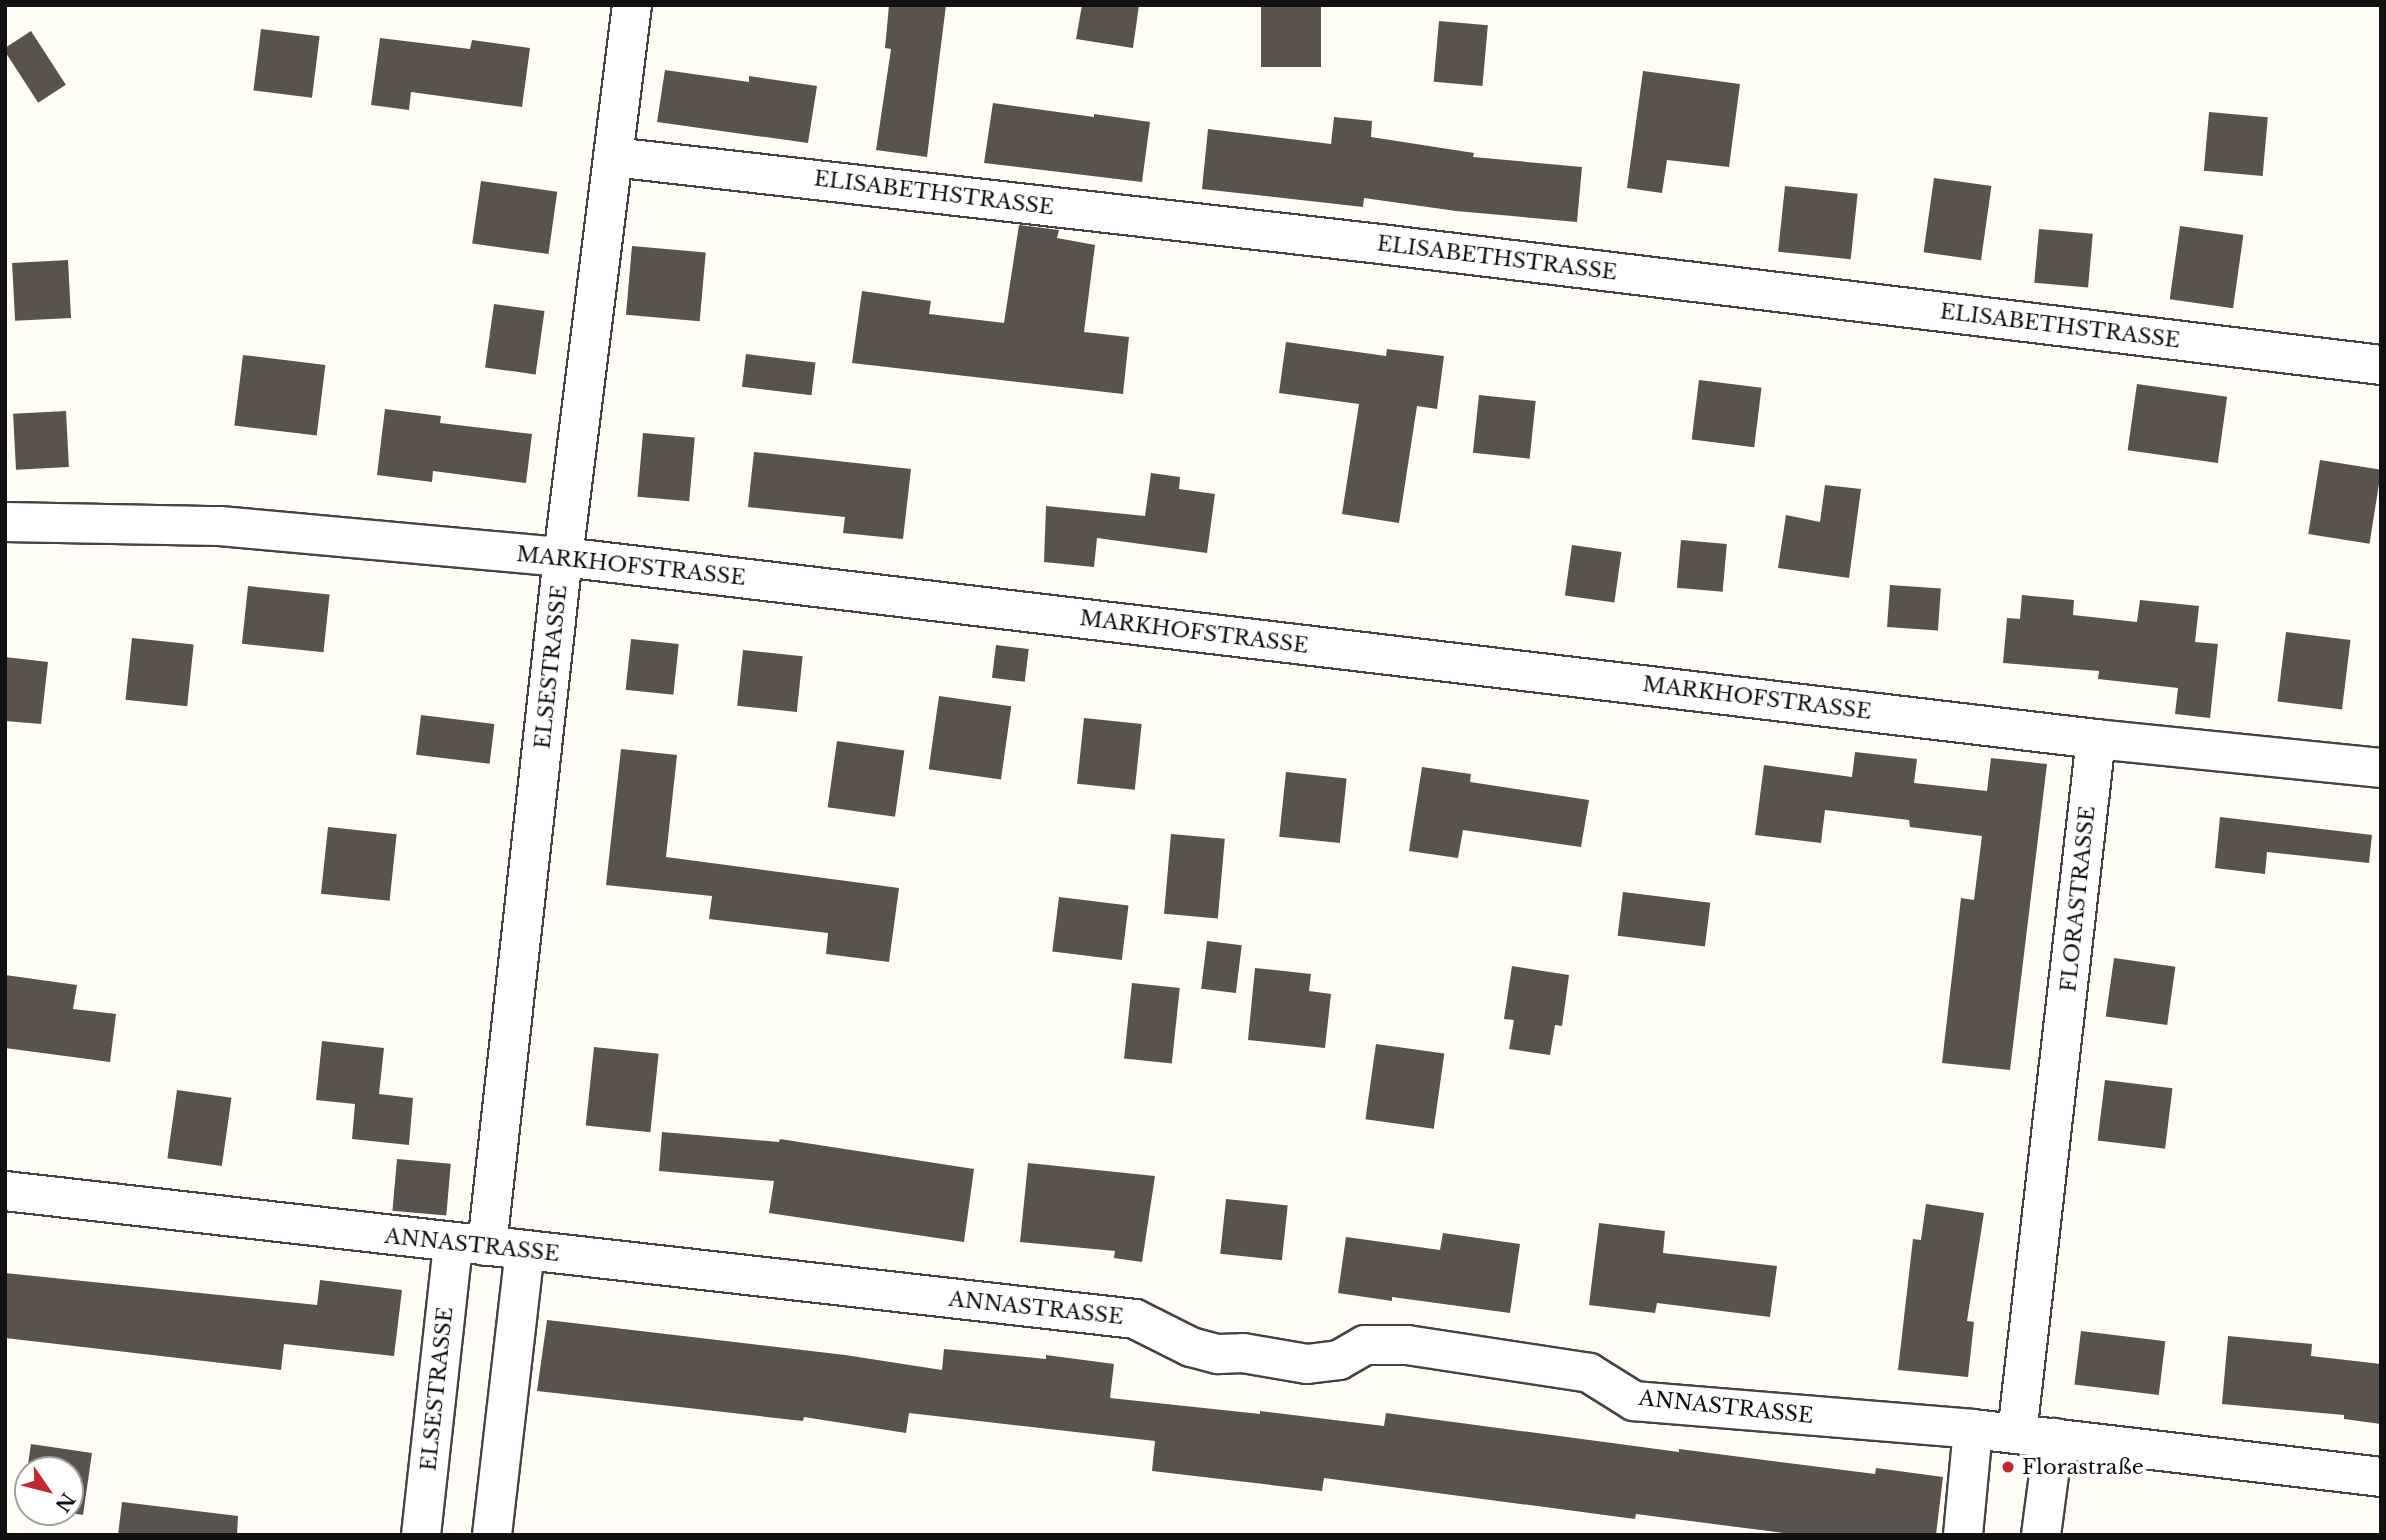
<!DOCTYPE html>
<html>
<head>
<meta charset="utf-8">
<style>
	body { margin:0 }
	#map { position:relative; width:2386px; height:1540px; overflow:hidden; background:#fffdf5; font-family:"Libre Baskerville",serif }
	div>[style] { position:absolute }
	.building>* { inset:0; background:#5a524d; transform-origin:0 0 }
	.roads { filter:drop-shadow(2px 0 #444) drop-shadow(-2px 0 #444) drop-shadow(0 2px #444) drop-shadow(0 -2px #444) }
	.minor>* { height:38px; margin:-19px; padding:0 19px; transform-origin:19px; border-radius:19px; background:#fff }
	.dots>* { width:19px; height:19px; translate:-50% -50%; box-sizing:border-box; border:4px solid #fff; border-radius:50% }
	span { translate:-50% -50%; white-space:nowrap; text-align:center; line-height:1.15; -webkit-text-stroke:7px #fff; paint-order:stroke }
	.street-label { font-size:21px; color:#111 }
	.poi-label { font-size:21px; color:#111 }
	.left { translate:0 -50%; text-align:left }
	.frame { position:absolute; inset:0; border:7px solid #111; pointer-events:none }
	.north { position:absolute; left:14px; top:1456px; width:70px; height:70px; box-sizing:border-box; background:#fff; border:2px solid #a0a0a0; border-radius:50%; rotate:125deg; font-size:19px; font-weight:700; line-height:28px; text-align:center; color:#111 }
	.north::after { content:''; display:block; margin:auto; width:24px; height:32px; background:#c4262e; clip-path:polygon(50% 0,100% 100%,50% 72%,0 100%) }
</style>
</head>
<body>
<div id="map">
	<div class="building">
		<i style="clip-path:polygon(889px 5px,946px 5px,927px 157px,876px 150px,891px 49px,885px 48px)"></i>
		<i style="clip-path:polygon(1082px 5px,1139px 5px,1133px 48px,1076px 39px)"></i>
		<i style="left:1261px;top:5px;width:60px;height:62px"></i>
		<i style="left:1439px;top:21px;width:49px;height:61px;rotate:5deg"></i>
		<i style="left:261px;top:29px;width:59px;height:62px;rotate:7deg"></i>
		<i style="left:31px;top:31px;width:64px;height:33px;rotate:57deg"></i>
		<i style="clip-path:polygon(380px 38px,470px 49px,472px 40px,530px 48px,522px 107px,411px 92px,409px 110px,371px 105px)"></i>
		<i style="clip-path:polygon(665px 70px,749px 82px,749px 76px,817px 86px,808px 143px,657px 122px)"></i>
		<i style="clip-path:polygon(1643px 71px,1740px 84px,1729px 167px,1667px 160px,1662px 193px,1627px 188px)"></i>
		<i style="clip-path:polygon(993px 103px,1094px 117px,1094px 114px,1150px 122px,1142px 182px,984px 163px)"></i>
		<i style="left:2209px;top:112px;width:59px;height:59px;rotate:5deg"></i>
		<i style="clip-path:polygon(1334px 117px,1372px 121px,1371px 137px,1474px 153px,1473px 157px,1582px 167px,1577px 222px,1456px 211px,1364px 198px,1363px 207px,1202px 189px,1208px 129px,1331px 144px)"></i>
		<i style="left:1934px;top:178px;width:58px;height:75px;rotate:8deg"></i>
		<i style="left:481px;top:181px;width:77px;height:63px;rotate:8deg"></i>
		<i style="left:1785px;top:186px;width:73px;height:66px;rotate:6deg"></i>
		<i style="clip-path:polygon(1019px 225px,1059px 230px,1057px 238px,1095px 245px,1084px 332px,1129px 337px,1123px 394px,852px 363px,862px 291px,931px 301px,929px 314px,1004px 323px)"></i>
		<i style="left:2180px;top:226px;width:64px;height:74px;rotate:8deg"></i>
		<i style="left:2039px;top:229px;width:54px;height:54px;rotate:5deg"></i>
		<i style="left:632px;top:246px;width:74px;height:69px;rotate:5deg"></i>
		<i style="left:68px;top:260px;width:58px;height:56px;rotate:87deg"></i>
		<i style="left:494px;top:304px;width:51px;height:64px;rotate:8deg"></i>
		<i style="clip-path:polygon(1286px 342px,1386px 356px,1387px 349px,1444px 356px,1437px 409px,1417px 406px,1399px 523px,1342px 514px,1359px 404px,1279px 393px)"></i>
		<i style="left:746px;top:354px;width:70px;height:33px;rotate:7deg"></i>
		<i style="left:243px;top:355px;width:83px;height:71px;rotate:7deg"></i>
		<i style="left:1699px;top:380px;width:63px;height:60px;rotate:7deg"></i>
		<i style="left:2137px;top:384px;width:91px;height:67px;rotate:8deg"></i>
		<i style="left:1479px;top:395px;width:57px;height:58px;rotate:6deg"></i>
		<i style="clip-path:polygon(385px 409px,441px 416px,440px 423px,532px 434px,526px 483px,433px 471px,432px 482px,377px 475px)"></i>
		<i style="left:66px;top:411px;width:56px;height:53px;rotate:87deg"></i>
		<i style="left:643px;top:433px;width:52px;height:64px;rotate:5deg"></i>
		<i style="clip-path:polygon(754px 452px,911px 469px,903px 539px,843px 533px,845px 517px,748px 507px)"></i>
		<i style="left:2320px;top:460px;width:62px;height:75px;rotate:9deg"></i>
		<i style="clip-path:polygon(1151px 473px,1180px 477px,1179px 489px,1215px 494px,1207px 553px,1097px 538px,1094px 567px,1044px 562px,1046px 506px,1145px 516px)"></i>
		<i style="clip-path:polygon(1825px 485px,1861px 489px,1849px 578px,1778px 568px,1786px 515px,1820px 522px)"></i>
		<i style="left:1681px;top:540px;width:46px;height:48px;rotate:5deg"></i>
		<i style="left:1572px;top:545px;width:50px;height:51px;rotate:8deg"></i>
		<i style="left:1890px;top:585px;width:51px;height:42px;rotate:4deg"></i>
		<i style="left:248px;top:586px;width:82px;height:58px;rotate:6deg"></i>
		<i style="clip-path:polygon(2022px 595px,2074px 600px,2073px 615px,2137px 622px,2140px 600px,2199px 606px,2195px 642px,2218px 644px,2210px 718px,2175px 714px,2178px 688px,2098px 679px,2099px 671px,2003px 663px,2007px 618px,2020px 619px)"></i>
		<i style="left:2286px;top:632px;width:65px;height:70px;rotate:7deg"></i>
		<i style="left:132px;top:638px;width:62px;height:62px;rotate:6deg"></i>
		<i style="left:631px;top:639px;width:48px;height:51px;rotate:6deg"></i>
		<i style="left:996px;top:645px;width:33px;height:33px;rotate:7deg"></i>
		<i style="left:743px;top:650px;width:60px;height:56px;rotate:6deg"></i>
		<i style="clip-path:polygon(5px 657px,48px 662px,41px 724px,5px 721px)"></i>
		<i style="left:939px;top:696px;width:73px;height:74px;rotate:8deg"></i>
		<i style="left:421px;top:715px;width:74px;height:40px;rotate:7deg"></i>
		<i style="left:1084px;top:718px;width:58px;height:66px;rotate:6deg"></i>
		<i style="left:837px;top:741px;width:68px;height:67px;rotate:8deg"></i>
		<i style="clip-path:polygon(621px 749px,677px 755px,666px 857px,899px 888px,889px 962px,826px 954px,828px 933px,709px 919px,712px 896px,606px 885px)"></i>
		<i style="clip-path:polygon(1855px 752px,1917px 759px,1914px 783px,1987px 791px,1991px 758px,2047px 764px,2010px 1070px,1942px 1063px,1961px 898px,1974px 900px,1982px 836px,1910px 827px,1909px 820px,1825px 810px,1821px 843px,1755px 835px,1764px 765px,1852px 777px)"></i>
		<i style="clip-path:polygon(1422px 767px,1471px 774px,1470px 782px,1589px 800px,1581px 847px,1463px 830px,1458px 858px,1409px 851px)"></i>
		<i style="left:1286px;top:772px;width:61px;height:65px;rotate:6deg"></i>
		<i style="clip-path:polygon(2220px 817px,2372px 835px,2369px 863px,2267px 852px,2265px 874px,2215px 868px)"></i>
		<i style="left:328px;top:827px;width:69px;height:67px;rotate:6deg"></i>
		<i style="left:1171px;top:834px;width:54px;height:80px;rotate:5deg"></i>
		<i style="left:1623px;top:892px;width:88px;height:44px;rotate:7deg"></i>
		<i style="left:1059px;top:897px;width:70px;height:55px;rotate:7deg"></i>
		<i style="left:1207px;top:941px;width:35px;height:48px;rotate:7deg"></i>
		<i style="left:2114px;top:958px;width:62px;height:59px;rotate:8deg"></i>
		<i style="clip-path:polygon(1512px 966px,1569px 975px,1562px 1026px,1555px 1025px,1550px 1055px,1509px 1049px,1514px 1020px,1504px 1019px)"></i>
		<i style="clip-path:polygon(1255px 968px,1311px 974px,1309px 991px,1331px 994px,1325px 1048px,1248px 1040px)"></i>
		<i style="clip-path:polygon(5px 975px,77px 985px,73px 1009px,116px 1014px,110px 1062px,5px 1048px)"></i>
		<i style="left:1132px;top:983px;width:48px;height:76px;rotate:6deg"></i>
		<i style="clip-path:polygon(322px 1041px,384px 1048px,379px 1094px,413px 1098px,409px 1145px,352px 1139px,355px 1104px,316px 1100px)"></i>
		<i style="left:1376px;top:1044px;width:69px;height:76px;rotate:8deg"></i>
		<i style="left:594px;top:1047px;width:65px;height:79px;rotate:6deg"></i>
		<i style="left:2105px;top:1080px;width:68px;height:61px;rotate:7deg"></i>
		<i style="left:177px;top:1090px;width:55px;height:69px;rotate:8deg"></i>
		<i style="clip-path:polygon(662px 1132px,779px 1142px,780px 1139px,974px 1169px,964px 1242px,769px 1213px,774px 1181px,659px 1171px)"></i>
		<i style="left:397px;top:1159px;width:54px;height:52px;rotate:5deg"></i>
		<i style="clip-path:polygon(1028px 1163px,1155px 1176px,1142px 1262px,1114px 1258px,1115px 1251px,1020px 1242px)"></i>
		<i style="left:1226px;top:1199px;width:62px;height:55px;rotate:6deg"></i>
		<i style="clip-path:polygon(1926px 1204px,1984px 1213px,1967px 1321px,1974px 1322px,1968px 1377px,1898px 1370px,1913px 1239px,1921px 1240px)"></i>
		<i style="clip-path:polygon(1599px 1223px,1665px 1231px,1663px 1253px,1777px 1266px,1770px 1317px,1657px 1303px,1655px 1313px,1589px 1305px)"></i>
		<i style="clip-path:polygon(1443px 1233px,1520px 1244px,1510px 1313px,1392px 1297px,1392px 1301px,1338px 1293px,1346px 1237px,1440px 1250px)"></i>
		<i style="clip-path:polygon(5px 1273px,317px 1305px,320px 1280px,402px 1290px,394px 1356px,284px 1344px,281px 1370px,5px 1338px)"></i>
		<i style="clip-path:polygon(547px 1320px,845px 1355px,942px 1370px,944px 1349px,1046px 1359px,1046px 1355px,1114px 1364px,1110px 1398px,1260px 1414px,1260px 1411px,1384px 1426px,1386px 1413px,1679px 1452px,1679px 1449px,1875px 1474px,1876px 1468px,1943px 1477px,1936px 1535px,1799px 1535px,1636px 1514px,1635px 1519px,1324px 1478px,1322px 1491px,1152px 1471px,1155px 1441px,909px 1413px,906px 1433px,804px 1417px,803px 1421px,537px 1391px)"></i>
		<i style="left:2081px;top:1331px;width:85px;height:54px;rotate:7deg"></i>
		<i style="clip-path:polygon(2228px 1336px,2312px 1344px,2311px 1356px,2381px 1364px,2381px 1424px,2344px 1419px,2344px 1415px,2222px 1404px)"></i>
		<i style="clip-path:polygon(31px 1444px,92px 1453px,83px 1515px,65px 1512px,70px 1512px,70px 1470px,28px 1470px,28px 1507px,22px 1506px)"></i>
		<i style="clip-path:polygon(122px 1502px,238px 1516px,237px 1535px,118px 1535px)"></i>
	</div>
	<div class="roads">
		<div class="minor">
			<i style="left:613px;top:157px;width:772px;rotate:6.47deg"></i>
			<i style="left:1380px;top:244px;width:1008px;rotate:6.89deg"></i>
			<i style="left:5px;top:522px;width:215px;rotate:1.1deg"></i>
			<i style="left:220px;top:526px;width:344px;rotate:5.2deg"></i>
			<i style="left:563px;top:557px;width:1544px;rotate:6.77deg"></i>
			<i style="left:2096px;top:739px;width:286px;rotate:5.8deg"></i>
			<i style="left:5px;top:1191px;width:1137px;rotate:6.46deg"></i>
			<i style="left:1135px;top:1319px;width:63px;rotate:26.6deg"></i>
			<i style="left:1191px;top:1347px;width:28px;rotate:15deg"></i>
			<i style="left:1218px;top:1354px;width:25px;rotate:-2deg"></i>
			<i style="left:1243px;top:1353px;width:65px;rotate:9.8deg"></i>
			<i style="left:1307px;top:1364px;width:32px;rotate:-7deg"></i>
			<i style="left:1339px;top:1360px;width:30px;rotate:-30deg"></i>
			<i style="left:1365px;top:1345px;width:42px"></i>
			<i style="left:1407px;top:1345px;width:184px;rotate:8.7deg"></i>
			<i style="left:1589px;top:1373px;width:53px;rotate:31.9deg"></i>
			<i style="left:1634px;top:1401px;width:340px;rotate:4.7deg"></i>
			<i style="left:1973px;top:1429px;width:411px;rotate:6.7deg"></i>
			<i style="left:487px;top:1246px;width:693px;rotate:-83.71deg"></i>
			<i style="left:563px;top:557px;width:556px;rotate:-82.87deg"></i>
			<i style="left:2017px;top:1434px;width:699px;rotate:-83.52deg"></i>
			<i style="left:421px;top:1535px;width:294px;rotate:-83.7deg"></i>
			<i style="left:492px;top:1535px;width:287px;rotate:-83.4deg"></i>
			<i style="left:1963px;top:1535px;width:106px;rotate:-84.6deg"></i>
			<i style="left:2041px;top:1535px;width:98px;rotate:-82.4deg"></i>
		</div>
	</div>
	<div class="dots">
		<i style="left:2008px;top:1467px;background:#c4262e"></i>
	</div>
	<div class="street-label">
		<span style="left:934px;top:193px;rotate:7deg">ELISABETHSTRASSE</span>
		<span style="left:1497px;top:258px;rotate:7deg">ELISABETHSTRASSE</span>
		<span style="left:2060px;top:326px;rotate:7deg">ELISABETHSTRASSE</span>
		<span style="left:631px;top:566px;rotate:6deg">MARKHOFSTRASSE</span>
		<span style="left:1194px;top:632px;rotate:7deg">MARKHOFSTRASSE</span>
		<span style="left:551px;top:667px;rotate:-84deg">ELSESTRASSE</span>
		<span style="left:1757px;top:698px;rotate:7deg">MARKHOFSTRASSE</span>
		<span style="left:2078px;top:899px;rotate:-84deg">FLORASTRASSE</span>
		<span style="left:472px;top:1245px;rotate:6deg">ANNASTRASSE</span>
		<span style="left:1036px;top:1308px;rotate:6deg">ANNASTRASSE</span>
		<span style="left:437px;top:1389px;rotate:-84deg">ELSESTRASSE</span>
		<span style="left:1726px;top:1407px;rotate:6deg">ANNASTRASSE</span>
	</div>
	<div class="poi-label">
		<span class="left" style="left:2022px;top:1467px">Florastraße</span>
	</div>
	<div class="frame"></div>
	<div class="north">N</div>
</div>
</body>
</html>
